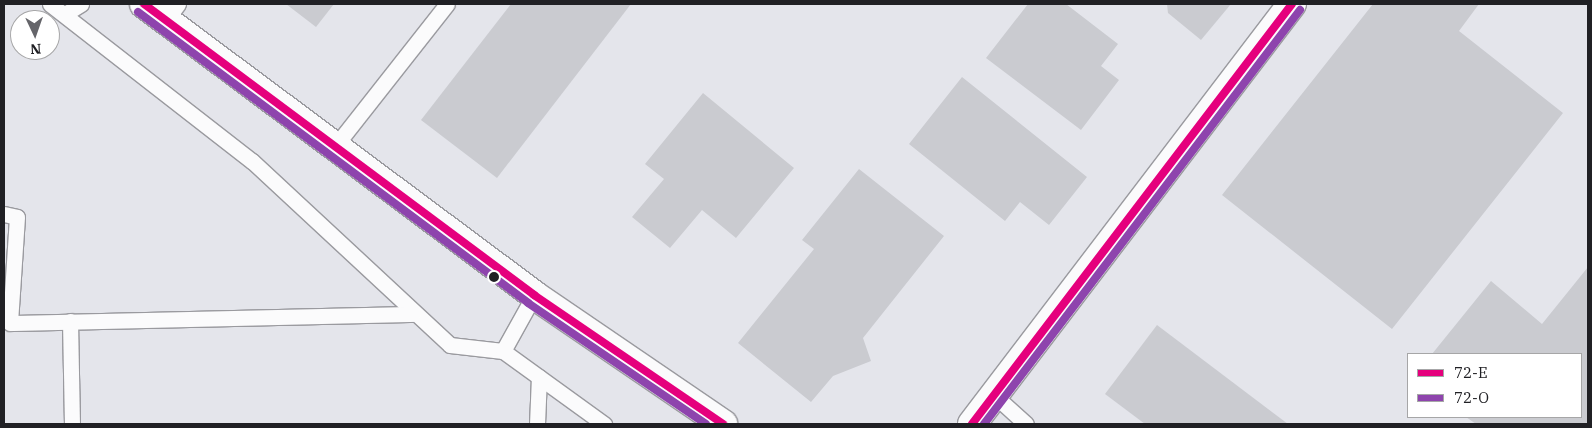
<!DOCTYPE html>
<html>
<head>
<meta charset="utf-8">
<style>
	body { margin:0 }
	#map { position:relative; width:1592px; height:428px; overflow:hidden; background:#e4e5eb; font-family:"IBM Plex Serif",serif }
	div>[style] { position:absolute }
	.building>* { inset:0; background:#cacbd0 }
	.roads { filter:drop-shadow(1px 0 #9a9a9f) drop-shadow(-1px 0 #9a9a9f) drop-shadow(0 1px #9a9a9f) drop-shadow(0 -1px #9a9a9f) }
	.lane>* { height:15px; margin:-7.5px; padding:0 7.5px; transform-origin:7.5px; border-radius:7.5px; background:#fbfbfc }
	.street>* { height:28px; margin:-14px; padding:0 14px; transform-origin:14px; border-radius:14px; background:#fbfbfc }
	.bus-1>* { height:8px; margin:-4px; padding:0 4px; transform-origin:4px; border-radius:4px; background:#e5007d }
	.bus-2>* { height:8px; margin:-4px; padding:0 4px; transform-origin:4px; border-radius:4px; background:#8e44ad }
	.dots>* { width:14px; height:14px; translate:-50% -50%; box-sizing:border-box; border:2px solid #fff; border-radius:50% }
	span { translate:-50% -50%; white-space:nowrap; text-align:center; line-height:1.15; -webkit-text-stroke:5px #fff; paint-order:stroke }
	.frame { position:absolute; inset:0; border:5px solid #202024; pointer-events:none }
	.legend { position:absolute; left:1407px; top:353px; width:175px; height:65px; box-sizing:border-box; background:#fff; border:1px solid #a6a6a7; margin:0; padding:6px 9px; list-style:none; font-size:15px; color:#202024 }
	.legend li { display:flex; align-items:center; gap:10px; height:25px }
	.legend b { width:25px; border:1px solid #a6a6a7 }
	.north { position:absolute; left:10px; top:10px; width:50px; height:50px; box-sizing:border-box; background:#fff; border:1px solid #a6a6a7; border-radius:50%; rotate:177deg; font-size:14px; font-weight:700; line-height:20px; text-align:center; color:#202024 }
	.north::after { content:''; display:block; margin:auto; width:18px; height:22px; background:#65656a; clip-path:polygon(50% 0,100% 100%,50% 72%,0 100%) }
</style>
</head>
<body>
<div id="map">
	<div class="building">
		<i style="clip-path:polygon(286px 4px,334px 4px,316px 27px)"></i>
		<i style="clip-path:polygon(511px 4px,631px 4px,497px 178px,421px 120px)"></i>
		<i style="clip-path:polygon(1028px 4px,1066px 4px,1118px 44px,1101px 66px,1119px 80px,1081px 130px,986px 58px)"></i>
		<i style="clip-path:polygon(1167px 4px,1231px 4px,1201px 40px,1168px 13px)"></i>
		<i style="clip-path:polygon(1373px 4px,1479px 4px,1459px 31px,1563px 113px,1392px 329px,1222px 195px)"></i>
		<i style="clip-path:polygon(962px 77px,1087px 177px,1049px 225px,1020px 202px,1005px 221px,909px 144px)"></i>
		<i style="clip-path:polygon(703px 93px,794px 168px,736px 238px,702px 210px,670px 248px,632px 217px,664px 179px,645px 164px)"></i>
		<i style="clip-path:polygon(859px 169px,944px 236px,863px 338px,871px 361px,833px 376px,811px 402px,738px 343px,814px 249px,802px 240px)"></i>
		<i style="clip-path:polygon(1588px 267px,1588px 424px,1476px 424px,1466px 417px,1581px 417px,1581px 354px,1432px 354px,1491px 281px,1542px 324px)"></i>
		<i style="clip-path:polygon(1157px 325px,1288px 424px,1145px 424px,1105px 394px)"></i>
	</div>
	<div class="roads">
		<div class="lane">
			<i style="left:50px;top:4px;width:256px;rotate:37.9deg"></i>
			<i style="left:252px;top:161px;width:270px;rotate:42.9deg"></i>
			<i style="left:450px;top:345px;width:53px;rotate:6.5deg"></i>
			<i style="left:503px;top:351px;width:125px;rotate:35.9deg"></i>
			<i style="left:65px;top:14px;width:19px;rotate:-32deg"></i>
			<i style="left:166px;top:20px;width:20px;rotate:-53deg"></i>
			<i style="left:336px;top:145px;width:179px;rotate:-51.8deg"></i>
			<i style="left:4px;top:214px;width:13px;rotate:13deg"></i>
			<i style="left:17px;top:217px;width:106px;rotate:93.8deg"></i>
			<i style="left:10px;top:323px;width:403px;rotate:-1.3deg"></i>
			<i style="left:70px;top:321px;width:103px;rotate:88.9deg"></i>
			<i style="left:503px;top:351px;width:64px;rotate:-61deg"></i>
			<i style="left:994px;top:395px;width:43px;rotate:42.2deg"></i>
			<i style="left:537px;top:424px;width:47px;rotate:-87.6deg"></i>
		</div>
		<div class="street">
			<i style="left:144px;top:4px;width:487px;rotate:36.7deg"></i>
			<i style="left:534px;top:295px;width:229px;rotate:34.3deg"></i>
			<i style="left:972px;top:424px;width:528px;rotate:-52.7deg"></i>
		</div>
	</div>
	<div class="bus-1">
		<i style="left:144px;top:4px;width:487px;rotate:36.7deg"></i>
		<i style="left:534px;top:295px;width:229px;rotate:34.3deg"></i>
		<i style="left:972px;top:424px;width:528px;rotate:-52.7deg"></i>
	</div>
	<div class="bus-2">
		<i style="left:138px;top:12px;width:487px;rotate:36.7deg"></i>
		<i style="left:528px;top:303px;width:215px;rotate:34.2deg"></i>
		<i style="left:984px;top:424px;width:521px;rotate:-52.65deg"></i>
	</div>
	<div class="dots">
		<i style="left:494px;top:277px;background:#202024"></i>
	</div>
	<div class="frame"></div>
	<ul class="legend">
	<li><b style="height:6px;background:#e5007d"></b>72-E</li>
	<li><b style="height:6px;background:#8e44ad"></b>72-O</li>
	</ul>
	<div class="north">N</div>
</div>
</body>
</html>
